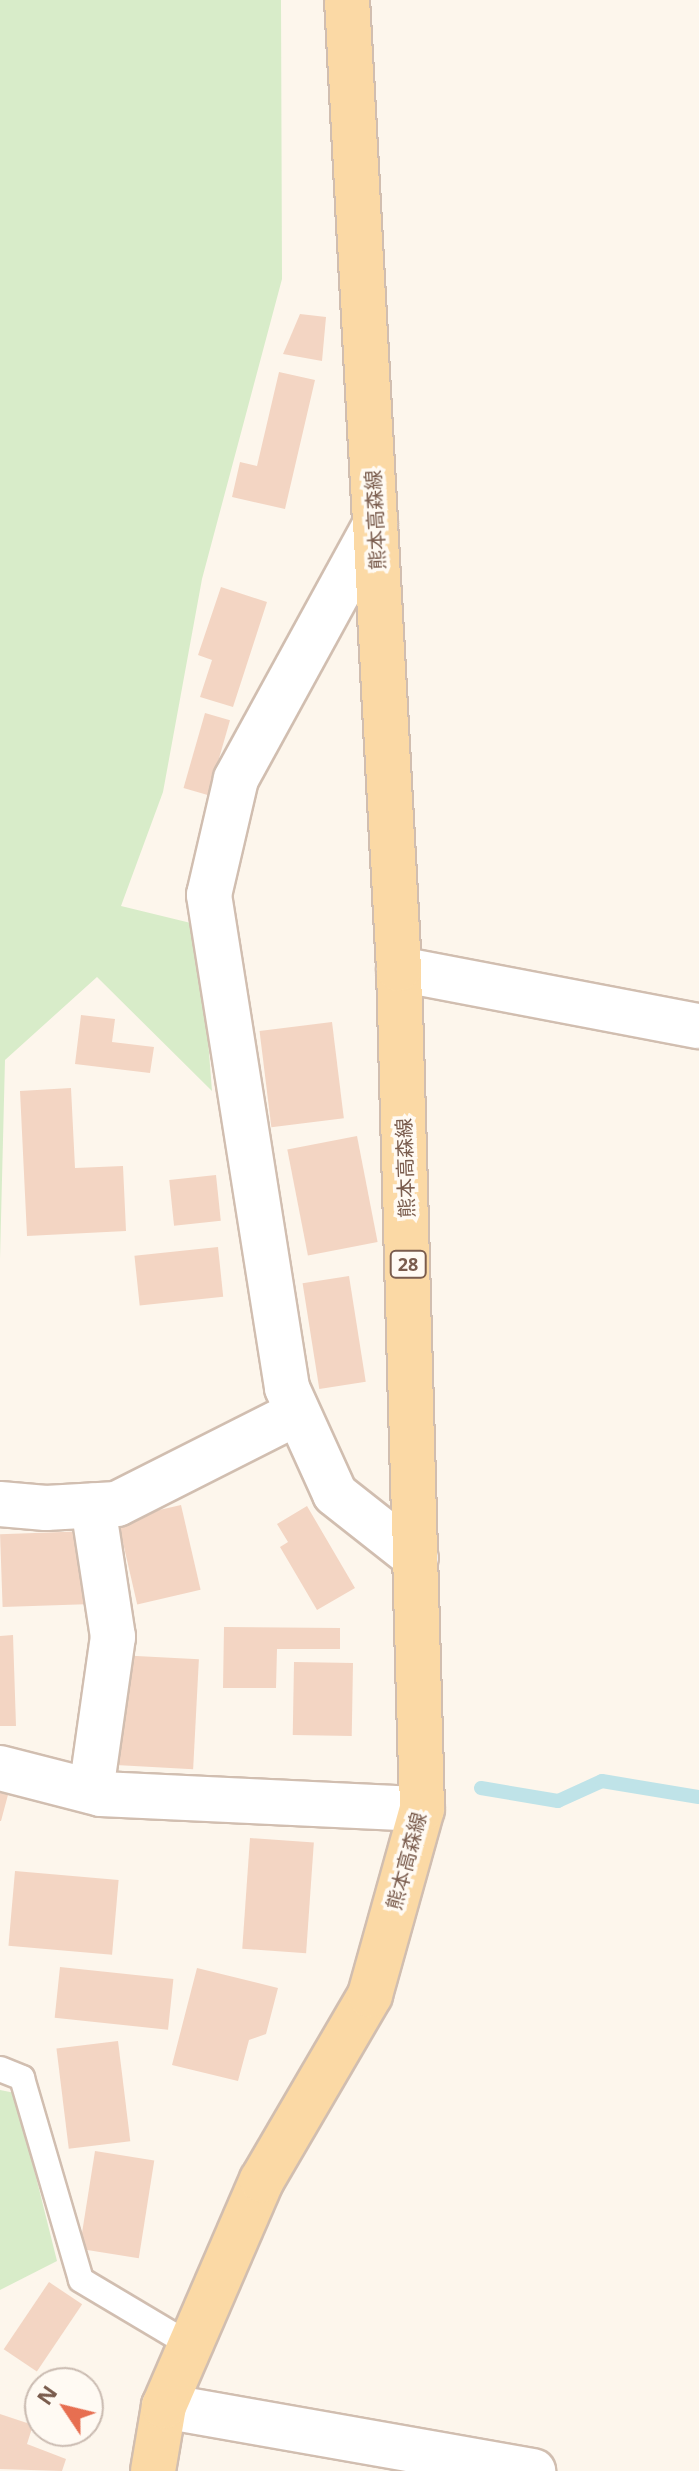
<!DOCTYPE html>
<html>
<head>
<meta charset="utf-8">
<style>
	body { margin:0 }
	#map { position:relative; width:699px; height:2471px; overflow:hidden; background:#fdf6ec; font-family:"Noto Sans","Noto Sans JP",sans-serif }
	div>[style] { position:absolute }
	.green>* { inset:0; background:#d8ecc9 }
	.stream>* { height:14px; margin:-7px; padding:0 7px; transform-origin:7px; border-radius:7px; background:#bfe3e8 }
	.building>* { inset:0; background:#f3d5c3; transform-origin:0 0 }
	.roads { filter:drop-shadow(2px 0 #d1beb0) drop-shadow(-2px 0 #d1beb0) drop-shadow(0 2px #d1beb0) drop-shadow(0 -2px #d1beb0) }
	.service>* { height:24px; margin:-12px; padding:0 12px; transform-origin:12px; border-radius:12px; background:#fff }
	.minor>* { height:44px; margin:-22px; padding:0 22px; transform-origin:22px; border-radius:22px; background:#fff }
	.primary>* { height:44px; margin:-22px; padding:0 22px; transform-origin:22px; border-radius:22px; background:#fbd9a5 }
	span { translate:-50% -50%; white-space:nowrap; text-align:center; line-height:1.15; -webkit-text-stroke:7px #fffaf3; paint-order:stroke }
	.shield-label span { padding:2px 6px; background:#fffaf3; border:2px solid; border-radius:6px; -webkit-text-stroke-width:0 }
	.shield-label { font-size:18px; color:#7a5c4d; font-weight:700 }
	.street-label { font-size:20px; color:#7a5c4d }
	.north { position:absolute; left:24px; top:2367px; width:80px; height:80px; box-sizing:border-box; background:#fffaf3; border:2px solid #cabbb1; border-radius:50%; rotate:305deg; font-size:22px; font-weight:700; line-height:32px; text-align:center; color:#7a5c4d }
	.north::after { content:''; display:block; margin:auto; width:28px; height:36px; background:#e76f51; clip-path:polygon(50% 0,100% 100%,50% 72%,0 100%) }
</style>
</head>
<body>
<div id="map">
	<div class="green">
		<i style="clip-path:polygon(0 0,281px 0,282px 279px,202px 579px,163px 792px,121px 906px,199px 925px,212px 1091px,97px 977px,5px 1060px,0 1259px)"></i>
		<i style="clip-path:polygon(0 2090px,15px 2093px,57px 2261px,0 2290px)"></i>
	</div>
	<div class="stream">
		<i style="left:481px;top:1788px;width:78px;rotate:9.6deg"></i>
		<i style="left:558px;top:1801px;width:48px;rotate:-24.4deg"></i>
		<i style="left:602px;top:1781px;width:98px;rotate:9.4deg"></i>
	</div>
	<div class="building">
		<i style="clip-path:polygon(300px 314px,326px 317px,322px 361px,283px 354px)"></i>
		<i style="clip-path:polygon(279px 372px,315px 380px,285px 509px,232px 497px,240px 462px,257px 466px)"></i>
		<i style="clip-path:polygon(221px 587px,267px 602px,233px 707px,200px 697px,212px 660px,198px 655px)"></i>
		<i style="left:205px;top:713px;width:26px;height:78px;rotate:16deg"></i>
		<i style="clip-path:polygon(81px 1015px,115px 1019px,112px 1042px,154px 1047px,150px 1073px,75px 1064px)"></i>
		<i style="left:332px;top:1022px;width:97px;height:73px;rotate:83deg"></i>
		<i style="clip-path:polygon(71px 1088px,75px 1168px,123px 1166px,126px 1231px,27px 1236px,20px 1091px)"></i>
		<i style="left:357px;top:1136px;width:108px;height:71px;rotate:79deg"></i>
		<i style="left:216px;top:1175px;width:46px;height:47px;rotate:84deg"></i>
		<i style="left:218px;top:1247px;width:50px;height:84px;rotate:84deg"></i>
		<i style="left:349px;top:1276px;width:107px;height:47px;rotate:81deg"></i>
		<i style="left:181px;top:1505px;width:87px;height:65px;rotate:77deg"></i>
		<i style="clip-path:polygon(307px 1506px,355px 1588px,317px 1610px,280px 1547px,288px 1542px,277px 1524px)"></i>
		<i style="left:90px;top:1531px;width:73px;height:90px;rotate:88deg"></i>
		<i style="clip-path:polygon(224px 1627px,340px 1628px,340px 1649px,277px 1649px,276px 1688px,223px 1688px)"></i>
		<i style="clip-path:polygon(13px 1635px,16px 1726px,0 1726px,0 1636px)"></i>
		<i style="left:117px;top:1655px;width:82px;height:110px;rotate:3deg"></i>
		<i style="left:353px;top:1663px;width:73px;height:59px;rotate:91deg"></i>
		<i style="clip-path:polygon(0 1789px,9px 1791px,1px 1821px,0 1821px)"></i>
		<i style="left:250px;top:1838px;width:64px;height:111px;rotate:4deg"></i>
		<i style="left:15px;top:1871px;width:104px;height:75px;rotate:5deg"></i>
		<i style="left:60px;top:1967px;width:114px;height:51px;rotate:6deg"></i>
		<i style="clip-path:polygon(197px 1968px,278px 1988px,266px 2034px,249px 2040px,238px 2081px,172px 2065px)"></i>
		<i style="left:118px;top:2041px;width:101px;height:62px;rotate:83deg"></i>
		<i style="left:95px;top:2151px;width:60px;height:99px;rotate:9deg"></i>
		<i style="left:49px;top:2282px;width:40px;height:81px;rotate:34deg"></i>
		<i style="clip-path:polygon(0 2414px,33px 2425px,27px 2444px,66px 2459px,62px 2471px,0 2469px)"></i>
	</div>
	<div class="roads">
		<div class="service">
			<i style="left:0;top:2069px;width:24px;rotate:22deg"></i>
			<i style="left:22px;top:2078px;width:210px;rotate:73.7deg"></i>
			<i style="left:81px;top:2280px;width:127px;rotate:30.8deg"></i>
		</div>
		<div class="minor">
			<i style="left:375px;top:525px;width:290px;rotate:118.7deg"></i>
			<i style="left:236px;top:779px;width:119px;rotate:103.1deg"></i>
			<i style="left:209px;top:895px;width:499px;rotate:81deg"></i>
			<i style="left:287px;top:1388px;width:116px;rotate:65.6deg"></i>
			<i style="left:335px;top:1494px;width:103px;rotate:38.3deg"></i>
			<i style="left:399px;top:969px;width:305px;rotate:10.8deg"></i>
			<i style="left:0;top:1504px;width:46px;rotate:5deg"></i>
			<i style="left:46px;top:1508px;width:71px;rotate:-3.2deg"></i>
			<i style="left:117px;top:1504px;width:202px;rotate:-26.8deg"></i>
			<i style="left:0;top:1768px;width:104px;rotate:14.4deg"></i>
			<i style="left:101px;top:1794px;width:321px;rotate:2.7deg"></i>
			<i style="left:91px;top:1791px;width:156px;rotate:-81.9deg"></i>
			<i style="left:113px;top:1637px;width:133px;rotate:-98.7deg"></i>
			<i style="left:164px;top:2406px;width:375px;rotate:10deg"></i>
		</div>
		<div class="primary">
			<i style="left:153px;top:2471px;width:66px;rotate:-80.4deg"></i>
			<i style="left:164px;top:2406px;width:246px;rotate:-66.6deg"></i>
			<i style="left:262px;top:2180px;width:214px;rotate:-59.7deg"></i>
			<i style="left:370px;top:1995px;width:193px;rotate:-74.4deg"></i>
			<i style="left:422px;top:1809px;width:840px;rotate:-91.57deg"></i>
			<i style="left:399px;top:969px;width:970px;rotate:-93.07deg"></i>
		</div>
	</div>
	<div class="shield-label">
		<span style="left:408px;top:1264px">28</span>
	</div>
	<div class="street-label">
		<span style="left:375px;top:520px;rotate:-93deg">熊本高森線</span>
		<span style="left:405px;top:1168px;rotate:-92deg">熊本高森線</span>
		<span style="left:406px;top:1861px;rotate:-75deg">熊本高森線</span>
	</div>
	<div class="north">N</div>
</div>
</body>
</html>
